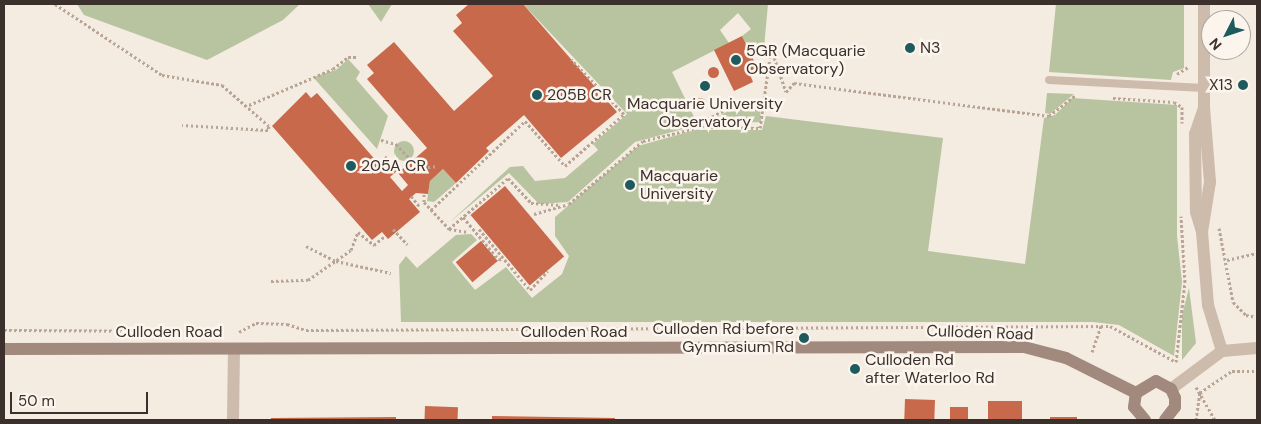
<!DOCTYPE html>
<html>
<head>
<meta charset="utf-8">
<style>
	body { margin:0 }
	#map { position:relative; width:1261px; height:424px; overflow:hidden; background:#f4ebe1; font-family:"DM Sans",sans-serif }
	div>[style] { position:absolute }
	.green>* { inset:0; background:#b8c4a0 }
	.round { border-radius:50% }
	.building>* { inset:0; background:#c8694b; transform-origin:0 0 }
	.path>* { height:3px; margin-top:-1.5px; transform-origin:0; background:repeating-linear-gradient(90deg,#b9a596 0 2.5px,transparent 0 5px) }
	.lane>* { height:8px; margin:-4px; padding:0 4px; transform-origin:4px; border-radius:4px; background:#cdbbac }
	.street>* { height:12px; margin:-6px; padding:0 6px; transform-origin:6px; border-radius:6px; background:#cdbbac }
	.secondary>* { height:12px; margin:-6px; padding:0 6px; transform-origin:6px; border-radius:6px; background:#a18a7d }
	.dots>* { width:14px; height:14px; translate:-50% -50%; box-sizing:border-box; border:2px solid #fbf5ee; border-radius:50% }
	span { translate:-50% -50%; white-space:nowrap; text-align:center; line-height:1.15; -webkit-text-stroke:5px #fbf5ee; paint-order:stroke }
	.poi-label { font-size:16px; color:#3b302b }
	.left { translate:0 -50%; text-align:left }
	.right { translate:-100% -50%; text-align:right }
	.street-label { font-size:16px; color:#3b302b }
	.frame { position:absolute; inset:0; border:5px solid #3b302b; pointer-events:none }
	.north { position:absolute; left:1201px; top:10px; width:50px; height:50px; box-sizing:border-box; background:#fbf5ee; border:1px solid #aea6a0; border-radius:50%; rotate:229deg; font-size:14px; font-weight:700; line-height:20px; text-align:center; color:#3b302b }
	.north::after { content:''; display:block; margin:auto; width:18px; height:22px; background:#1f5a5e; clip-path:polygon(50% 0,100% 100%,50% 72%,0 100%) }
	.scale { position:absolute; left:10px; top:392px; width:138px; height:22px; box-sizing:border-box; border:2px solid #3b302b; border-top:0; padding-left:6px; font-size:15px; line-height:18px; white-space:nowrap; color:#3b302b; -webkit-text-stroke:4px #fbf5ee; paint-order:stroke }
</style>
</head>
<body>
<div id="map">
	<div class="green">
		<i style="clip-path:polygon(77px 4px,300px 4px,283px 20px,207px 60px,84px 15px)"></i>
		<i style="clip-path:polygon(368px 4px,392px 4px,381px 22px)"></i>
		<i style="clip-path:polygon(523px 4px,768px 4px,764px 48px,747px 47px,742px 36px,751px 29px,738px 13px,720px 30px,729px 43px,672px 72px,698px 125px,635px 142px,568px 202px,539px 204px,509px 173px,450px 222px,510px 167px,523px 166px,535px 181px,565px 178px,598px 150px,593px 144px,627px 114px)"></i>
		<i style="clip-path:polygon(1056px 4px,1184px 4px,1184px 68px,1173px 72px,1171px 80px,1049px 72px)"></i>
		<i style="clip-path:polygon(348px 59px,360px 72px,356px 79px,388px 116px,377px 149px,313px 77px,336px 70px)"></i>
		<i style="clip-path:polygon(1047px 93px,1074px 94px,1050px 114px,1045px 113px)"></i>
		<i style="clip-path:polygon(1072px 98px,1177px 105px,1177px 236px,1182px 282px,1174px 356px,1119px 325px,1093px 322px,401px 322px,399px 265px,406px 256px,417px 268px,456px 235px,471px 234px,477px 240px,452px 262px,475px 290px,506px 267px,532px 298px,562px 274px,569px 256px,555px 236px,555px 217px,638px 146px,695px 130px,762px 130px,766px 116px,943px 138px,928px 251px,1025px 264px,1044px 118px,1055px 115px)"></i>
		<i style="clip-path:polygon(737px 106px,760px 108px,761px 122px,705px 124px)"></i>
		<i class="round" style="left:394px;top:141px;width:20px;height:20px"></i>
		<i style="clip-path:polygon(443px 169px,456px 183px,434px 202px,427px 201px,430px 181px)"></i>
		<i style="clip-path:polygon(1189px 288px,1196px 343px,1182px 360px,1182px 315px)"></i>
	</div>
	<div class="building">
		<i style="clip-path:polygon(469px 4px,523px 4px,617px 112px,561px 158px,524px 115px,486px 148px,489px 151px,456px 183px,443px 169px,430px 181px,428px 194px,416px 193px,409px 199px,420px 212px,388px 239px,382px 232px,372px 240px,272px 126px,306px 92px,311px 98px,317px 93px,378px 163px,386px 156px,398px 170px,390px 177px,402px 191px,408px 185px,398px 173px,427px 148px,367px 79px,374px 73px,367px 65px,394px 42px,454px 111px,493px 76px,453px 31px,462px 23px,456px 15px)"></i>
		<i style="clip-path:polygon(742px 36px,757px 67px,749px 72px,753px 82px,734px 91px,714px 50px)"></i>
		<i class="round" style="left:707.5px;top:66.5px;width:11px;height:11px"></i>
		<i class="round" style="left:694.5px;top:97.5px;width:11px;height:11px"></i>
		<i style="left:505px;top:186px;width:92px;height:45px;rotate:50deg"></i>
		<i style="left:481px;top:241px;width:26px;height:33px;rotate:50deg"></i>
		<i style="left:905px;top:399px;width:30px;height:21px;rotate:2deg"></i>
		<i style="left:988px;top:401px;width:34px;height:19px"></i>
		<i style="left:425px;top:406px;width:33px;height:14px;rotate:2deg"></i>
		<i style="left:950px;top:407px;width:18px;height:13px"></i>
		<i style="clip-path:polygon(492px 416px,615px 418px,615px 420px,492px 420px)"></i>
		<i style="clip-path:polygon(396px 417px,396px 420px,271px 420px,271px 418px)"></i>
		<i style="left:1050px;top:417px;width:27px;height:3px"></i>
	</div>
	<div class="path">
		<i style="left:55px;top:4px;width:128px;rotate:33.6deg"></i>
		<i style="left:162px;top:75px;width:61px;rotate:9.5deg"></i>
		<i style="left:222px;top:85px;width:62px;rotate:41.1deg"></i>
		<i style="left:269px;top:126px;width:4px;rotate:104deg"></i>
		<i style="left:268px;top:130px;width:86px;rotate:-176.7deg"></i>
		<i style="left:771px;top:48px;width:46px;rotate:71.2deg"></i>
		<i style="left:786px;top:92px;width:12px;rotate:-48deg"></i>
		<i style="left:794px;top:83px;width:257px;rotate:7.4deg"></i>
		<i style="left:1049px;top:116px;width:33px;rotate:-38deg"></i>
		<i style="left:771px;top:48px;width:17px;rotate:-10deg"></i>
		<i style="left:1177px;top:74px;width:13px;rotate:-32deg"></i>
		<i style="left:1113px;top:98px;width:61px;rotate:3.8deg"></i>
		<i style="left:1174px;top:102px;width:9px;rotate:32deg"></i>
		<i style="left:1182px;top:107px;width:16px;rotate:90deg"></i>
		<i style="left:731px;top:101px;width:4px;rotate:63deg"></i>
		<i style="left:249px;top:105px;width:91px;rotate:-23.2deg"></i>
		<i style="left:333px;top:69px;width:19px;rotate:-39deg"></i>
		<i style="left:348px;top:57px;width:8px"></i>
		<i style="left:701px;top:127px;width:6px;rotate:-72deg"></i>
		<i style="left:703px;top:121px;width:39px;rotate:-27deg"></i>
		<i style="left:738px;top:103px;width:27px;rotate:4deg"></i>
		<i style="left:381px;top:140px;width:16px;rotate:15deg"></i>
		<i style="left:396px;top:144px;width:23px;rotate:47deg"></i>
		<i style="left:418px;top:168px;width:20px;rotate:-6deg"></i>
		<i style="left:424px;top:194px;width:8px;rotate:90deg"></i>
		<i style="left:424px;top:202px;width:37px;rotate:47deg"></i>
		<i style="left:449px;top:229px;width:78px;rotate:-40.8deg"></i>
		<i style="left:508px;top:178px;width:34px;rotate:47deg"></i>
		<i style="left:531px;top:203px;width:30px;rotate:4deg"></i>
		<i style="left:411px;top:196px;width:13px;rotate:51deg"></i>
		<i style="left:431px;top:210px;width:129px;rotate:-43.4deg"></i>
		<i style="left:525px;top:121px;width:60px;rotate:48.4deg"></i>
		<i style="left:565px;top:166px;width:79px;rotate:-41.4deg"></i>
		<i style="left:624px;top:114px;width:76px;rotate:-133.9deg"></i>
		<i style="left:534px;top:214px;width:36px;rotate:-16deg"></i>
		<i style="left:569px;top:204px;width:97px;rotate:-40.4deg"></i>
		<i style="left:643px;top:141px;width:60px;rotate:-13.6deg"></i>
		<i style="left:701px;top:127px;width:59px;rotate:1deg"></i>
		<i style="left:760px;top:128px;width:78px;rotate:-81.9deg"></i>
		<i style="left:463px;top:217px;width:56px;rotate:50.1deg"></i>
		<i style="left:499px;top:260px;width:5px;rotate:-37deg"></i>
		<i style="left:1219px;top:228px;width:75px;rotate:79.3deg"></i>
		<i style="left:1233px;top:302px;width:18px;rotate:45deg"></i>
		<i style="left:1246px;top:315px;width:11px;rotate:10deg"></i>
		<i style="left:393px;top:229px;width:21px;rotate:47deg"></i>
		<i style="left:449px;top:229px;width:19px;rotate:9deg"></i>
		<i style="left:479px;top:229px;width:80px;rotate:50.1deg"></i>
		<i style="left:530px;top:290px;width:26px;rotate:-47deg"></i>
		<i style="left:306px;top:246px;width:34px;rotate:27deg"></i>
		<i style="left:336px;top:261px;width:56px;rotate:12.3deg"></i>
		<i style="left:1227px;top:260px;width:31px;rotate:-13deg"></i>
		<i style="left:271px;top:281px;width:37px;rotate:-2deg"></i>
		<i style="left:308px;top:280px;width:52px;rotate:-34.9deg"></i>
		<i style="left:351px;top:250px;width:19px;rotate:-69deg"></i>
		<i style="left:358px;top:232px;width:21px;rotate:39deg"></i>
		<i style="left:374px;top:245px;width:14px;rotate:-39deg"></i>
		<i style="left:4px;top:330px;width:217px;rotate:0.3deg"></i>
		<i style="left:239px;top:332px;width:19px;rotate:-28deg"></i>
		<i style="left:256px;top:323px;width:31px;rotate:2deg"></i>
		<i style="left:287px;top:324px;width:20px;rotate:18deg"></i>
		<i style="left:306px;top:330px;width:804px;rotate:-0.29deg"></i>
		<i style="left:1110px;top:326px;width:75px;rotate:28.6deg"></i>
		<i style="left:1176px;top:362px;width:81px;rotate:-83.6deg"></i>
		<i style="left:1185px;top:282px;width:66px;rotate:-93.5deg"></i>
		<i style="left:1092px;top:352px;width:28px;rotate:-71deg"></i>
		<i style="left:1196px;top:387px;width:38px;rotate:60deg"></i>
		<i style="left:1196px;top:420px;width:27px;rotate:-82deg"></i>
		<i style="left:1200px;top:393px;width:10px;rotate:-37deg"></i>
		<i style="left:1208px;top:387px;width:29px;rotate:-34deg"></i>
		<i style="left:1232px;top:371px;width:25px"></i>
	</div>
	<div class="lane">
		<i style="left:1049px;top:80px;width:155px;rotate:3deg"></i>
	</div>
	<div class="street">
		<i style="left:1204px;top:108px;width:28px;rotate:109deg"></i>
		<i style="left:1195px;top:134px;width:78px;rotate:89.3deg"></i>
		<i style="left:1196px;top:212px;width:21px;rotate:73deg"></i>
		<i style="left:1202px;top:232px;width:73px;rotate:85.3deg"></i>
		<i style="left:1208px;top:305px;width:48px;rotate:73.1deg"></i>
		<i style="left:1202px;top:232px;width:51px;rotate:-80.9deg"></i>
		<i style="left:1210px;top:182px;width:74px;rotate:-94.6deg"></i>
		<i style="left:1204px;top:108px;width:104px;rotate:-90deg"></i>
		<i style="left:1171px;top:389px;width:64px;rotate:-36.7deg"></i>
		<i style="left:1222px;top:351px;width:35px;rotate:-5deg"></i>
		<i style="left:233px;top:420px;width:71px;rotate:-89.2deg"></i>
	</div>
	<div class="secondary">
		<i style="left:4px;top:349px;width:1020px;rotate:-0.11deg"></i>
		<i style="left:1024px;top:347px;width:43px;rotate:14.7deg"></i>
		<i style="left:1066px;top:358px;width:78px;rotate:26.6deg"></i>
		<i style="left:1145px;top:420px;width:17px;rotate:-130deg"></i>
		<i style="left:1134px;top:407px;width:14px;rotate:-82deg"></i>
		<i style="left:1136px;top:393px;width:23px;rotate:-31deg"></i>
		<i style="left:1156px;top:381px;width:17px;rotate:28deg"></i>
		<i style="left:1171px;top:389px;width:10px;rotate:66deg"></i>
		<i style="left:1175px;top:398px;width:9px;rotate:90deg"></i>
		<i style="left:1175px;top:407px;width:16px;rotate:128deg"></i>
	</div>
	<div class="dots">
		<i style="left:910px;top:48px;background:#1f5a5e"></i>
		<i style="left:736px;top:60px;background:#1f5a5e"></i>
		<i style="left:1243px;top:85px;background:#1f5a5e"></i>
		<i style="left:705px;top:86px;background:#1f5a5e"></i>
		<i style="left:537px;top:95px;background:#1f5a5e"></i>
		<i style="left:351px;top:166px;background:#1f5a5e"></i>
		<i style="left:630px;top:185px;background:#1f5a5e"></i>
		<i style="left:804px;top:338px;background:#1f5a5e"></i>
		<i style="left:855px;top:369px;background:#1f5a5e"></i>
	</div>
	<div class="poi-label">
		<span class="left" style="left:920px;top:48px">N3</span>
		<span class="left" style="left:746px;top:60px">5GR (Macquarie<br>Observatory)</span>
		<span class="right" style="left:1233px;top:85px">X13</span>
		<span class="left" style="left:547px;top:95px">205B CR</span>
		<span style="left:705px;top:113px">Macquarie University<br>Observatory</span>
		<span class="left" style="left:361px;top:166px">205A CR</span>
		<span class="left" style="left:640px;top:185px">Macquarie<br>University</span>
		<span class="right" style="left:794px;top:338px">Culloden Rd before<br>Gymnasium Rd</span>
		<span class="left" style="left:865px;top:369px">Culloden Rd<br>after Waterloo Rd</span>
	</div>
	<div class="street-label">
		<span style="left:169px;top:332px">Culloden Road</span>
		<span style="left:574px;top:332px">Culloden Road</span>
		<span style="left:980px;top:333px;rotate:2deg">Culloden Road</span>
	</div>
	<div class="frame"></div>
	<div class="north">N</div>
	<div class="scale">50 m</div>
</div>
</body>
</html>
